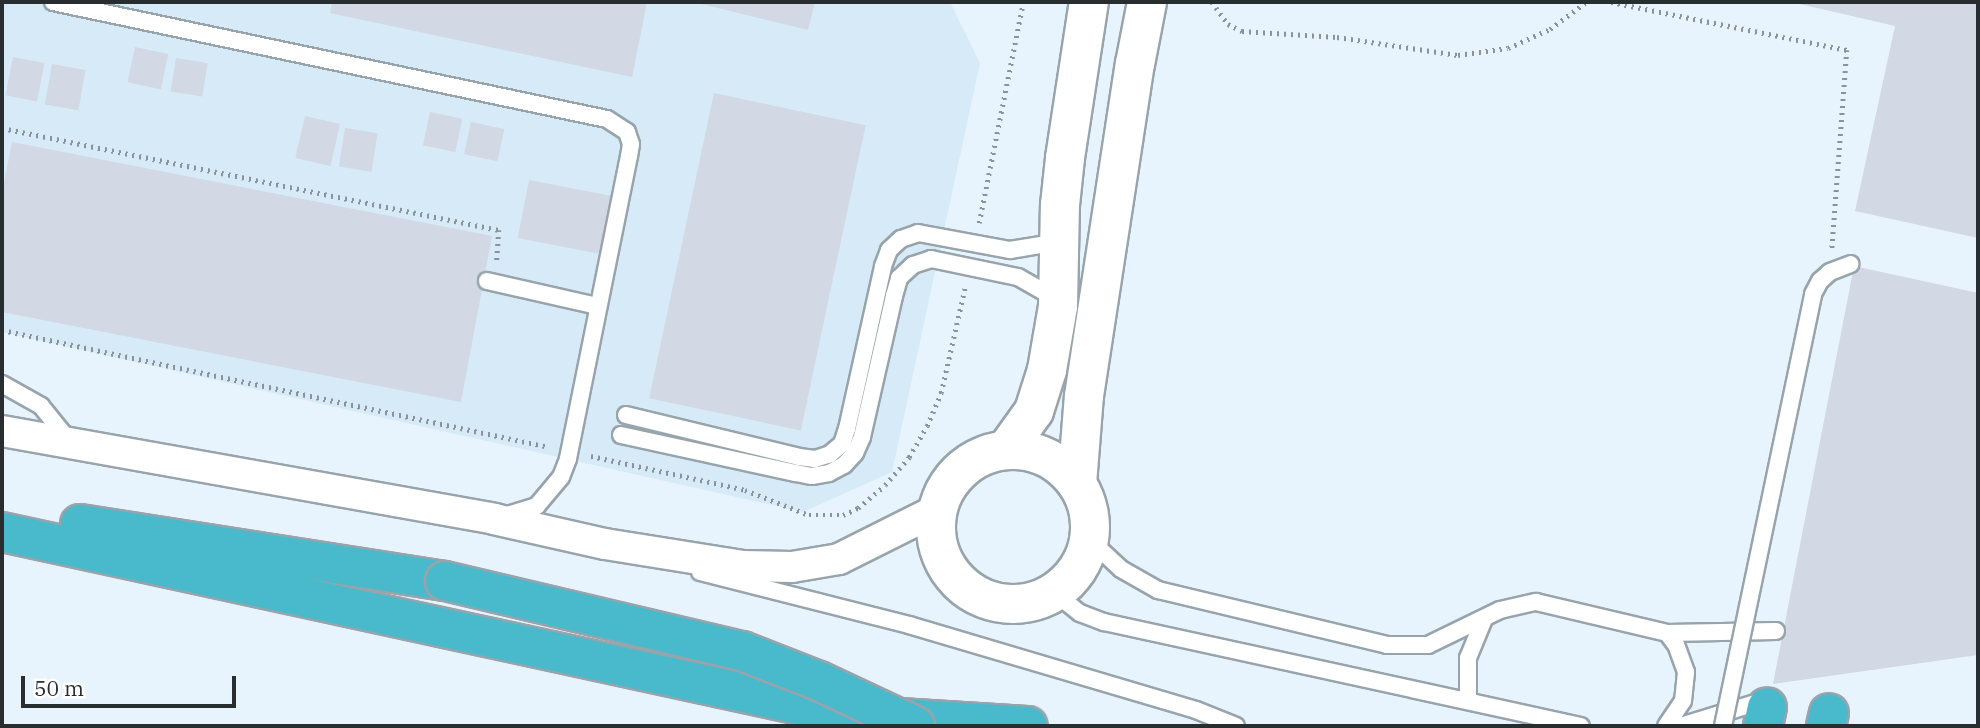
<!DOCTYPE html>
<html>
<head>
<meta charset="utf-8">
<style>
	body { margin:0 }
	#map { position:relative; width:1980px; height:728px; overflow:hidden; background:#e8f4fd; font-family:"IBM Plex Serif",serif }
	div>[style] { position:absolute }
	.built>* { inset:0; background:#d6eaf7 }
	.building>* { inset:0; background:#d2d8e4; transform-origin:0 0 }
	.path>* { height:4.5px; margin-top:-2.25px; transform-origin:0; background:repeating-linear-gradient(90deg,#8a9399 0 2px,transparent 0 7px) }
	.roads { filter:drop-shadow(2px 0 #98a4ac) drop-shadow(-2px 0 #98a4ac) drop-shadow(0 2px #98a4ac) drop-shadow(0 -2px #98a4ac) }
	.service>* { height:16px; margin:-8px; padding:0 8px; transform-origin:8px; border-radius:8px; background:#fff }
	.minor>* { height:30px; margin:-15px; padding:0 15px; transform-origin:15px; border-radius:15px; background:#fff }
	.secondary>* { height:38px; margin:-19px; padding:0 19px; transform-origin:19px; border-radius:19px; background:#fff }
	.secondary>.ring { margin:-19px; padding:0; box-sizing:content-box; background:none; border:38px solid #fff; border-radius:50% }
	.motorway>* { height:38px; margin:-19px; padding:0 19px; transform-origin:19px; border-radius:19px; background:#48bacc }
	.bridges { filter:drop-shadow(2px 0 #98a4ac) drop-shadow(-2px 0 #98a4ac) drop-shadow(0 2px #98a4ac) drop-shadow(0 -2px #98a4ac) }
	.service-bridge>* { height:16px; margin:-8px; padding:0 8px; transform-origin:8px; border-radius:8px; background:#fff }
	.motorway-bridge>* { height:38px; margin:-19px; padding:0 19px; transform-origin:19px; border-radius:19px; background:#48bacc }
	span { translate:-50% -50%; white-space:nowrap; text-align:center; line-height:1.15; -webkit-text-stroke:5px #fff; paint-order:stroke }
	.frame { position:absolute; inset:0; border:4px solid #282d30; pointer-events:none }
	.scale { position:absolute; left:21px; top:676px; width:215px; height:32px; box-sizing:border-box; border:4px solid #282d30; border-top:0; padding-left:9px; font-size:21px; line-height:24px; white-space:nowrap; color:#282d30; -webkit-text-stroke:5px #fff; paint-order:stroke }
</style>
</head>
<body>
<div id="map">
	<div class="built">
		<i style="clip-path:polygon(2px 2px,950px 2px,980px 63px,892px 472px,803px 512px,2px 332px)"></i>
	</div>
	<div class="building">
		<i style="clip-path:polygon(332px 2px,647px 2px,632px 77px,330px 13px)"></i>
		<i style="clip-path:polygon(693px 2px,815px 2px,808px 30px)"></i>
		<i style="clip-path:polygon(1791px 2px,1978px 2px,1978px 238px,1855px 211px,1895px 26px)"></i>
		<i style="left:135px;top:47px;width:34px;height:36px;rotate:12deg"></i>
		<i style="left:13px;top:57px;width:32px;height:39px;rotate:11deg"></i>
		<i style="left:176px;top:58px;width:32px;height:34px;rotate:9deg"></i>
		<i style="left:52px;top:64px;width:34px;height:41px;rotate:10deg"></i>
		<i style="left:714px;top:93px;width:155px;height:312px;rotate:12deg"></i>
		<i style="left:430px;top:112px;width:33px;height:34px;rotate:12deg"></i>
		<i style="left:305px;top:116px;width:36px;height:43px;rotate:13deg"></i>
		<i style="left:471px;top:122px;width:34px;height:33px;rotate:12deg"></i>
		<i style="left:345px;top:128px;width:33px;height:39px;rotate:9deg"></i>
		<i style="clip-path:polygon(12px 142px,492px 236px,461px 402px,2px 312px,2px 194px)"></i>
		<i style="left:529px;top:180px;width:91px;height:59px;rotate:11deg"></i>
		<i style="clip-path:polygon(1854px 266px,1978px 293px,1978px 655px,1773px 684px)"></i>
	</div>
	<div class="path">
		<i style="left:1212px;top:2px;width:27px;rotate:54deg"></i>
		<i style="left:1228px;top:24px;width:16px;rotate:27deg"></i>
		<i style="left:1242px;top:31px;width:95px;rotate:3.6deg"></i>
		<i style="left:1337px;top:37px;width:122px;rotate:8.5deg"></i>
		<i style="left:1458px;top:55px;width:50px;rotate:-8deg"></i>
		<i style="left:1508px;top:48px;width:46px;rotate:-24.3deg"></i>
		<i style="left:1550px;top:29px;width:45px;rotate:-36.9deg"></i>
		<i style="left:1611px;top:2px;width:241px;rotate:11.5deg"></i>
		<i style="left:1847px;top:50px;width:201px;rotate:94.3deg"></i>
		<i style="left:2px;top:128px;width:507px;rotate:11.6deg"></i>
		<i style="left:499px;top:230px;width:31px;rotate:94deg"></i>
		<i style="left:979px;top:223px;width:225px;rotate:-78.7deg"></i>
		<i style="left:2px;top:330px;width:559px;rotate:12.07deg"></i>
		<i style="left:591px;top:456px;width:158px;rotate:12.4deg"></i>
		<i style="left:745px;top:490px;width:69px;rotate:21.3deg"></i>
		<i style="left:809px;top:515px;width:34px"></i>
		<i style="left:843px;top:515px;width:17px;rotate:-25deg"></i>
		<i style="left:858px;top:508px;width:35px;rotate:-40deg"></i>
		<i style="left:885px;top:485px;width:37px;rotate:-49deg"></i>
		<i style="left:909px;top:457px;width:36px;rotate:-60deg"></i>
		<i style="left:927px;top:426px;width:36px;rotate:-67deg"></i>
		<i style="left:941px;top:393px;width:109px;rotate:-77.2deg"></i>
	</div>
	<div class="roads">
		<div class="service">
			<i style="left:53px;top:2px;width:566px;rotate:11.93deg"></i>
			<i style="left:607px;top:119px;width:24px;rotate:33deg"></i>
			<i style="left:627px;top:132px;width:13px;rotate:72deg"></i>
			<i style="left:631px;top:144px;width:12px;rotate:99deg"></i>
			<i style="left:629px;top:156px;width:309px;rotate:101.4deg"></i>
			<i style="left:568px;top:459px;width:19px;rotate:111deg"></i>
			<i style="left:561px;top:477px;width:38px;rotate:130deg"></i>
			<i style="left:537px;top:506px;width:34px;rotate:163deg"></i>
			<i style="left:487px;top:281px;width:113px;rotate:12.8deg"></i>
			<i style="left:2px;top:384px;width:45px;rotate:29.4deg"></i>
			<i style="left:41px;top:406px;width:48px;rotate:51deg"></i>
			<i style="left:626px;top:415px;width:178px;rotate:13.6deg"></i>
			<i style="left:799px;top:457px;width:16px;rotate:7deg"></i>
			<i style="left:815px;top:459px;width:16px;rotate:-18deg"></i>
			<i style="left:830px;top:454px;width:16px;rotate:-40deg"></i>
			<i style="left:842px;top:444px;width:16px;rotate:-72deg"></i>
			<i style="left:847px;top:429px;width:167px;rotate:-77.5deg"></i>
			<i style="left:883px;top:266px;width:17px;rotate:-69deg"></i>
			<i style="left:889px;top:250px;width:16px;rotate:-43deg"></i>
			<i style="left:901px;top:239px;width:18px;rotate:-19deg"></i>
			<i style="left:918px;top:233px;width:94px;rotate:10.5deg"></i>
			<i style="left:1010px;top:250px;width:50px;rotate:-9.3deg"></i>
			<i style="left:621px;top:435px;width:179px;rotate:12.3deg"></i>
			<i style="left:796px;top:473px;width:16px;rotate:11deg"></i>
			<i style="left:812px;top:476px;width:17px;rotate:-10deg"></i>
			<i style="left:829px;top:473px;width:17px;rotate:-28deg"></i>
			<i style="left:844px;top:465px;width:16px;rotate:-47deg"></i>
			<i style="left:855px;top:453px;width:17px;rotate:-66deg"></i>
			<i style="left:862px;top:437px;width:145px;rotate:-77.2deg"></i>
			<i style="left:894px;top:296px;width:19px;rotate:-74deg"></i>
			<i style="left:899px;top:278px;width:19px;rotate:-43deg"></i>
			<i style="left:913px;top:265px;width:19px;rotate:-18deg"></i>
			<i style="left:931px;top:259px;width:89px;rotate:11.7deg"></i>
			<i style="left:1018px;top:277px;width:43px;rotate:29.6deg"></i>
			<i style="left:1090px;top:540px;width:42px;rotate:43.1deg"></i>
			<i style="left:1121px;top:569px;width:43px;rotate:29.6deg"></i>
			<i style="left:1158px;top:590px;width:236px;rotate:13.5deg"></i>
			<i style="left:1387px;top:645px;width:41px"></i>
			<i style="left:1428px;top:645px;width:80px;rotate:-25.9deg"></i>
			<i style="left:1500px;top:610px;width:37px;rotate:-13deg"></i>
			<i style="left:1536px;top:602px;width:135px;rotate:13.3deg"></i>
			<i style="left:1667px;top:633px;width:109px;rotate:-1.1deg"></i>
			<i style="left:700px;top:572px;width:216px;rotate:14.2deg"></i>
			<i style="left:909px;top:625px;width:299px;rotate:16.5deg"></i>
			<i style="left:1196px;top:710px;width:43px;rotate:21.8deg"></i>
			<i style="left:1055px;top:593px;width:32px;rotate:39deg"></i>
			<i style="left:1080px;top:613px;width:26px;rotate:21deg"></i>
			<i style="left:1104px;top:622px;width:488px;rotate:12.3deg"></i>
			<i style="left:1468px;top:701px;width:43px;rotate:-90deg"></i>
			<i style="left:1468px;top:658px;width:42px;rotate:-67.7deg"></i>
			<i style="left:1666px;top:726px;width:30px;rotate:-56deg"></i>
			<i style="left:1683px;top:701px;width:29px;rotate:-84deg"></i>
			<i style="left:1686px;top:672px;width:29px;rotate:-110deg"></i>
			<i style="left:1676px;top:645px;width:15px;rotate:-127deg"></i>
			<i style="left:1681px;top:726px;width:85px;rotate:-17.2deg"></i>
		</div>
		<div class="minor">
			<i style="left:2px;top:431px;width:500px;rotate:10.1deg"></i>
			<i style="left:494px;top:519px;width:114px;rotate:12.7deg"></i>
			<i style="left:605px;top:544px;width:140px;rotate:9.1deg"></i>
			<i style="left:743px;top:566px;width:49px;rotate:1.2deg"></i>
			<i style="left:792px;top:567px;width:48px;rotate:-9.7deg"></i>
			<i style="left:839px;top:559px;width:110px;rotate:-26.6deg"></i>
		</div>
		<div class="secondary">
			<i class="ring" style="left:936px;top:450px;width:116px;height:116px"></i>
			<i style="left:1006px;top:450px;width:48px;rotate:-54.3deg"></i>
			<i style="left:1034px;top:411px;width:43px;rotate:-72.4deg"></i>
			<i style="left:1047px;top:370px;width:65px;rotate:-80.2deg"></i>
			<i style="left:1058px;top:306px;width:101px;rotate:-88.9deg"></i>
			<i style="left:1060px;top:205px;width:47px;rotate:-83.9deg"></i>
			<i style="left:1065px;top:158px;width:158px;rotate:-81.3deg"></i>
			<i style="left:1077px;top:484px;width:88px;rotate:-85.5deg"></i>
			<i style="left:1084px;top:396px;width:336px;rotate:-81.3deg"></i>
			<i style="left:1135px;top:64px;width:63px;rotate:-79deg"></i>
		</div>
		<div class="motorway">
			<i style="left:80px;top:524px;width:369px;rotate:8.9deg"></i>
			<i style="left:2px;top:532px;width:817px;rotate:12.23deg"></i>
			<i style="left:800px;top:705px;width:68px;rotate:9.3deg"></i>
			<i style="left:867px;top:716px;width:161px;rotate:3.6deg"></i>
			<i style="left:1763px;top:726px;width:19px;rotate:-78deg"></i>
			<i style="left:1826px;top:726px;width:13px;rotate:-77deg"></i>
		</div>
	</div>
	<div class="bridges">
		<div class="service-bridge">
			<i style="left:1723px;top:726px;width:441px;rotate:-78.2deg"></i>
			<i style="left:1813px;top:294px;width:15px;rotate:-62deg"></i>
			<i style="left:1820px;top:281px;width:13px;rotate:-42deg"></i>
			<i style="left:1830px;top:272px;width:22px;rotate:-21deg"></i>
		</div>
		<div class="motorway-bridge">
			<i style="left:445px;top:581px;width:305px;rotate:13.3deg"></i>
			<i style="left:742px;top:651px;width:83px;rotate:21.3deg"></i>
			<i style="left:819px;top:681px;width:106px;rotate:25.1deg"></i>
		</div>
	</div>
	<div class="frame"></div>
	<div class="scale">50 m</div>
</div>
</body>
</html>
